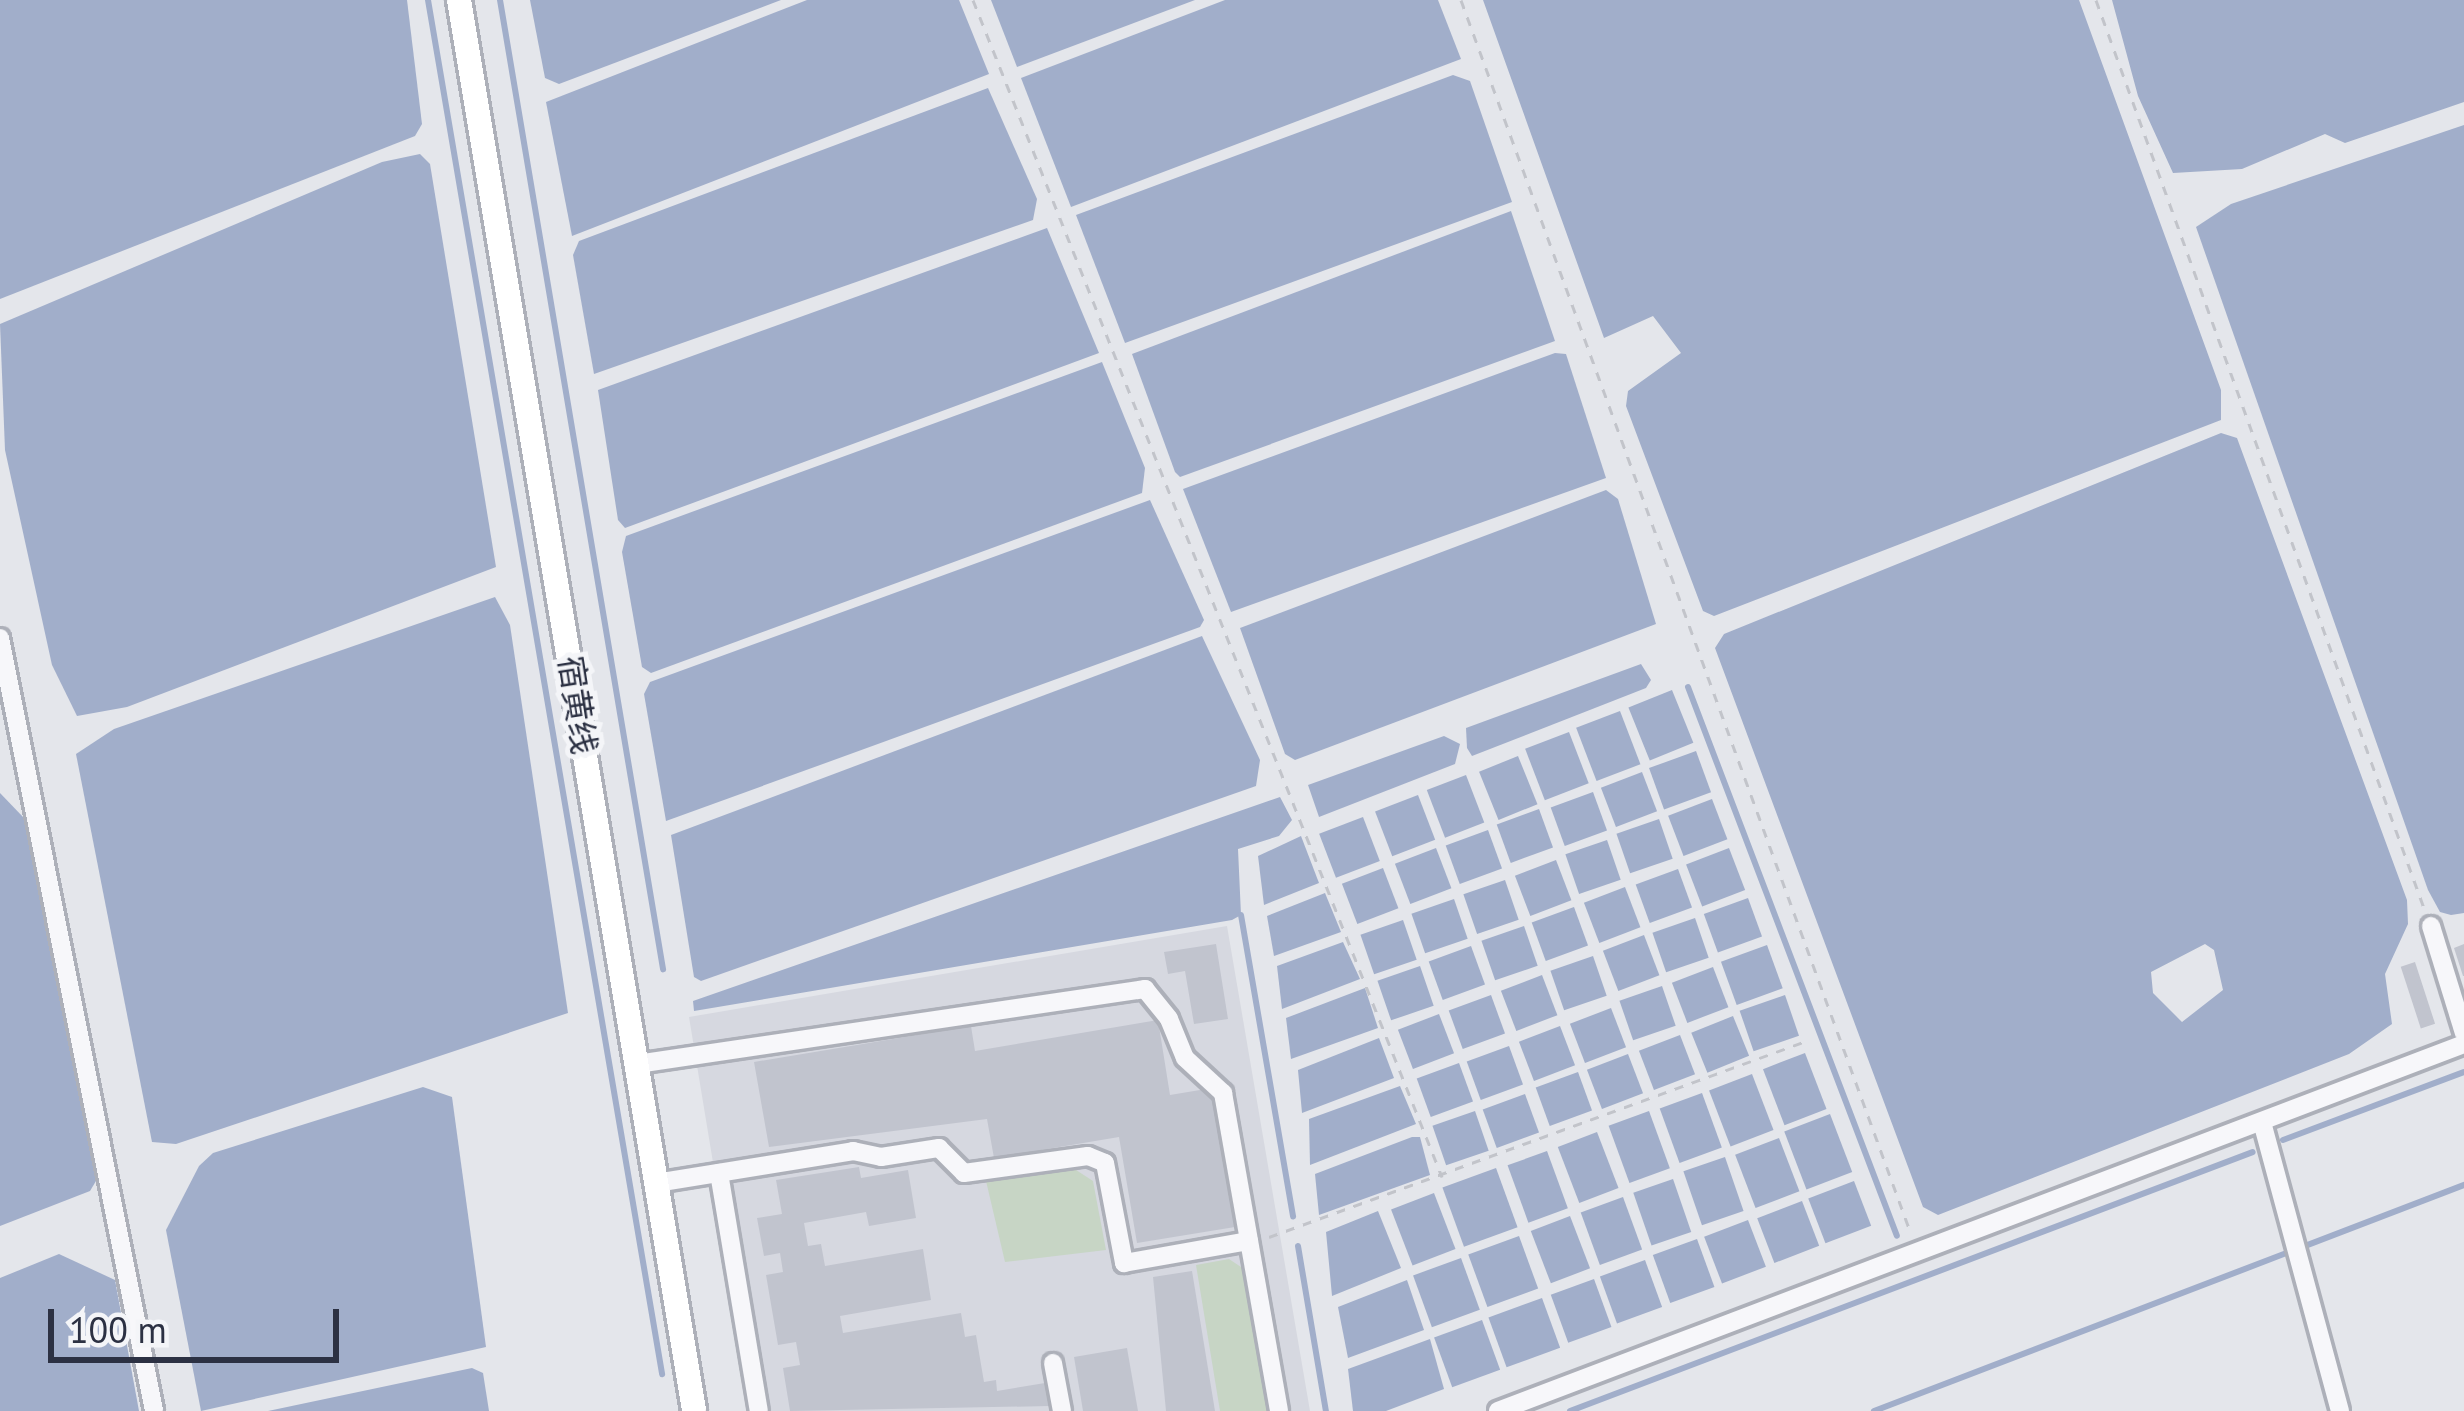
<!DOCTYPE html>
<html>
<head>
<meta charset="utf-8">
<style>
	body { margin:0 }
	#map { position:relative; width:2464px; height:1411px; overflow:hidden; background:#e4e6eb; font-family:"PT Sans","Noto Sans SC",sans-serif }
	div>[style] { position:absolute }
	.built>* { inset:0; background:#d6d8e0 }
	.green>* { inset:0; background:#c7d5c5 }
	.water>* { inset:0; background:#a1aeca; transform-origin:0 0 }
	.stream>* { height:6px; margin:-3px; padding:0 3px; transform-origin:3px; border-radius:3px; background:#a1aeca }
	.building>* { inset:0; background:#c1c4ce; transform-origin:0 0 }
	.path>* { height:3px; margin-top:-1.5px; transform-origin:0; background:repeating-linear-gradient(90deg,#c2c4ca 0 9px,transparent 0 18px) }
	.roads { filter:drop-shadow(3px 0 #adb0b9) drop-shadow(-3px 0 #adb0b9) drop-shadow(0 3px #adb0b9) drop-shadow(0 -3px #adb0b9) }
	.minor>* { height:18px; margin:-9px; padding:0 9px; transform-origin:9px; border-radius:9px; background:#f7f7fa }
	.major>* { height:24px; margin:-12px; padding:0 12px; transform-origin:12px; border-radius:12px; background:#fff }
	span { translate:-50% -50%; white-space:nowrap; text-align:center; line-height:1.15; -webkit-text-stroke:10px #f4f5f8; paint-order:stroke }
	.street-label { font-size:33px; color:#2c3143 }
	.scale { position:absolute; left:48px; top:1309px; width:291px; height:54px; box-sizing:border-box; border:6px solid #2c3143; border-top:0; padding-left:15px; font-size:36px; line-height:42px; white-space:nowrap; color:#2c3143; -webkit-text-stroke:9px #f4f5f8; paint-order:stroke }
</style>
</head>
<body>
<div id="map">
	<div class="built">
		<i style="clip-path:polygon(1227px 926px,1310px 1411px,754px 1411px,689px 1017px)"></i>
	</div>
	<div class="green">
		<i style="clip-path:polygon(1073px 1168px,1093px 1181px,1106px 1250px,1005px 1262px,986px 1181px)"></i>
		<i style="clip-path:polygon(1229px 1259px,1244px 1269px,1268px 1411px,1220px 1411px,1196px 1265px)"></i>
	</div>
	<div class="water">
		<i style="clip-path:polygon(0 0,407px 0,422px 124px,415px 136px,0 299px)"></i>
		<i style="clip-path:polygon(530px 0,781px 0,559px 84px,545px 78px)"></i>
		<i style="clip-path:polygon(807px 0,959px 0,989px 74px,572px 236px,546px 102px)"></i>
		<i style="clip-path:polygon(991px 0,1195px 0,1017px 67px)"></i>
		<i style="clip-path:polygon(1225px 0,1438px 0,1461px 59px,1071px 207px,1021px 78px)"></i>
		<i style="clip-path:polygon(1483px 0,2079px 0,2221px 390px,2221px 420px,1714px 616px,1703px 611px,1626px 406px,1628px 391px,1681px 353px,1653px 316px,1604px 338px)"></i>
		<i style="clip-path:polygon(2112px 0,2464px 0,2464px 102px,2345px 143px,2325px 134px,2242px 169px,2173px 173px,2138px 96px)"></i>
		<i style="clip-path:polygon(1453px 75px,1470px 81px,1512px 202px,1125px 343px,1076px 215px)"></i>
		<i style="clip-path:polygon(988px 88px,1037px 199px,1033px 220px,594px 374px,573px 255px,579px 241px)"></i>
		<i style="clip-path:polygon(2464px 125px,2464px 913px,2451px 915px,2440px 912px,2428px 890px,2196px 227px,2231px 204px)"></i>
		<i style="clip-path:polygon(420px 154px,430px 164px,496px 567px,127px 707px,77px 716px,52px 665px,5px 450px,0 324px,382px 162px)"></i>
		<i style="clip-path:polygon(1511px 211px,1555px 341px,1180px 477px,1175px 472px,1132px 354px)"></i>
		<i style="clip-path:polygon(1047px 228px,1099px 353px,625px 528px,618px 520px,598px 390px)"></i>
		<i style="clip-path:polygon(1555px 353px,1566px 354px,1606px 478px,1231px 612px,1183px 489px)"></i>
		<i style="clip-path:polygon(1102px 362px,1145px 468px,1142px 493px,651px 673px,642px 667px,622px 552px,626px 536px)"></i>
		<i style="clip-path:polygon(evenodd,2221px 433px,2237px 438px,2407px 900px,2408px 924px,2385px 974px,2392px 1024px,2349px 1054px,1938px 1215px,1923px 1207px,1715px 648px,1724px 634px,2221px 433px,2205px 944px,2214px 950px,2223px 990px,2182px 1022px,2153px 993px,2151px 972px,2205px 944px)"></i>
		<i style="clip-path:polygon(1606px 490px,1618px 499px,1656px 624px,1295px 760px,1285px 754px,1240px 628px)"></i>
		<i style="clip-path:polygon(1150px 500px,1204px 620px,1200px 627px,666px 821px,644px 694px,650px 682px)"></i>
		<i style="clip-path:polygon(495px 597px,510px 625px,568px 1013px,176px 1144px,152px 1142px,76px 754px,114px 729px)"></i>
		<i style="clip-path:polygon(1202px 636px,1260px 760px,1256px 786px,701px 981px,694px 977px,671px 835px)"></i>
		<i style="clip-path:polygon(1641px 664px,1651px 680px,1646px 688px,1472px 756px,1467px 748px,1466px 728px)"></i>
		<i style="left:1672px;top:690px;width:57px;height:47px;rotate:68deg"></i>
		<i style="left:1620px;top:711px;width:57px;height:47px;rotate:69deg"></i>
		<i style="left:1569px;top:732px;width:55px;height:47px;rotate:69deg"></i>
		<i style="clip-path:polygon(1444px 736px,1460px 744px,1455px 764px,1319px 817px,1308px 785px)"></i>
		<i style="left:1696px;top:751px;width:44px;height:50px;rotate:70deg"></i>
		<i style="left:1518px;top:756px;width:52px;height:42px;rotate:68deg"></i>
		<i style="left:1642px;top:772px;width:42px;height:44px;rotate:69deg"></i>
		<i style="left:1466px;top:775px;width:51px;height:42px;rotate:69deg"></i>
		<i style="left:1593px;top:792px;width:41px;height:45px;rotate:70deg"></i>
		<i style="clip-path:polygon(0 793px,24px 818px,96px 1181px,90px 1191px,0 1226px)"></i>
		<i style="left:1418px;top:795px;width:48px;height:46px;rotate:69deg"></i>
		<i style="clip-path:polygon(1280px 797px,1292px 820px,1279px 836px,1238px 849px,1241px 915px,1232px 920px,694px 1011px,693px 1001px)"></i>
		<i style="left:1712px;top:799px;width:43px;height:47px;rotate:69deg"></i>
		<i style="left:1539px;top:809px;width:41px;height:45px;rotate:70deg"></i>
		<i style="left:1363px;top:817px;width:47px;height:47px;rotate:69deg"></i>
		<i style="left:1659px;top:819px;width:42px;height:45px;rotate:71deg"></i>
		<i style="left:1488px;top:830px;width:41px;height:45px;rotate:70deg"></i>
		<i style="clip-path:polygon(1301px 836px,1319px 883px,1264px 905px,1258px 856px)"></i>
		<i style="left:1607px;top:840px;width:42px;height:44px;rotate:71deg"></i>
		<i style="left:1436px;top:848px;width:43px;height:44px;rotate:69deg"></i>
		<i style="left:1729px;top:848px;width:45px;height:46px;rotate:69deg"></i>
		<i style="left:1556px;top:860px;width:43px;height:44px;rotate:69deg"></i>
		<i style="left:1383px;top:868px;width:43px;height:44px;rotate:69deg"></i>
		<i style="left:1678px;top:869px;width:41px;height:45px;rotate:70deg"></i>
		<i style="left:1505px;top:880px;width:42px;height:44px;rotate:71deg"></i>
		<i style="left:1625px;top:887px;width:43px;height:44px;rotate:69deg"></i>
		<i style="clip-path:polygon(1325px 893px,1341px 932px,1274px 956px,1267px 916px)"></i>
		<i style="left:1748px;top:898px;width:41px;height:47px;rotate:70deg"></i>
		<i style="left:1454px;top:899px;width:42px;height:45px;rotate:71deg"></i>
		<i style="left:1574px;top:907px;width:41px;height:45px;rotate:70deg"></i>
		<i style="left:1695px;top:918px;width:42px;height:45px;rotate:71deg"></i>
		<i style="left:1403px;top:920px;width:42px;height:45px;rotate:71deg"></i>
		<i style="left:1524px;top:926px;width:42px;height:45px;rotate:71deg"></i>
		<i style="left:1644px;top:935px;width:43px;height:44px;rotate:69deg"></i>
		<i style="clip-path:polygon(1343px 942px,1360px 979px,1282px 1009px,1277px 966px)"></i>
		<i style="left:1767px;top:945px;width:46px;height:49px;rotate:70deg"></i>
		<i style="left:1471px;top:946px;width:41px;height:45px;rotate:70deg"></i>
		<i style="left:1593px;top:956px;width:42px;height:45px;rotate:71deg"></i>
		<i style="left:1420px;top:966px;width:42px;height:45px;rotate:71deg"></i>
		<i style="left:1713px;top:967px;width:43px;height:44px;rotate:69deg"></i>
		<i style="left:1542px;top:975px;width:43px;height:44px;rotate:69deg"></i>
		<i style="left:1662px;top:986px;width:42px;height:45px;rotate:71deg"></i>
		<i style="clip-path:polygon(1365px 988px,1378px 1028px,1291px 1059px,1286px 1018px)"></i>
		<i style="left:1491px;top:995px;width:41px;height:45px;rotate:70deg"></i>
		<i style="left:1785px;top:995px;width:43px;height:48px;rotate:71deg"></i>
		<i style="left:1611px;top:1008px;width:42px;height:44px;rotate:69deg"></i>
		<i style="left:1439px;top:1014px;width:42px;height:44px;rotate:69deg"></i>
		<i style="left:1733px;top:1016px;width:43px;height:45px;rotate:68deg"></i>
		<i style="left:1560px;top:1026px;width:42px;height:44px;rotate:69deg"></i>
		<i style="left:1680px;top:1035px;width:42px;height:44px;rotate:69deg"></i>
		<i style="clip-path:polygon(1379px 1038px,1394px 1078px,1302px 1113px,1298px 1070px)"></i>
		<i style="left:1509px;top:1046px;width:41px;height:45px;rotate:70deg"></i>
		<i style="left:1805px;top:1053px;width:60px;height:45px;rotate:69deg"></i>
		<i style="left:1628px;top:1054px;width:42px;height:44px;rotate:69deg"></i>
		<i style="left:1459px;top:1063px;width:41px;height:45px;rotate:70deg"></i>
		<i style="left:1578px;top:1072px;width:41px;height:45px;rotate:70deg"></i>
		<i style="left:1752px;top:1074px;width:60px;height:46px;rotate:69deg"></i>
		<i style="clip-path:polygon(1400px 1086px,1416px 1124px,1310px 1165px,1309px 1119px)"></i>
		<i style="clip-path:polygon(423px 1087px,452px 1097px,486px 1347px,201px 1411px,166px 1230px,199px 1166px,213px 1153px)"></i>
		<i style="left:1702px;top:1093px;width:58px;height:45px;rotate:70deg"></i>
		<i style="left:1525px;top:1094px;width:41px;height:45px;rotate:70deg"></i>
		<i style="left:1475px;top:1111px;width:42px;height:45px;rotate:71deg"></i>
		<i style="left:1649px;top:1111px;width:61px;height:43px;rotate:70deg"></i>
		<i style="left:1830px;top:1114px;width:62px;height:49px;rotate:69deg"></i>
		<i style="left:1597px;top:1132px;width:60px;height:42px;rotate:69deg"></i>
		<i style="clip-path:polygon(1412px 1137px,1420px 1137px,1430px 1175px,1319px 1215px,1315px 1174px)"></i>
		<i style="left:1779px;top:1138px;width:57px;height:47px;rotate:69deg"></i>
		<i style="left:1547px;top:1151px;width:61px;height:42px;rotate:70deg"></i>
		<i style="left:1725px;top:1157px;width:57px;height:44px;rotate:71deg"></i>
		<i style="left:1496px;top:1168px;width:63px;height:57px;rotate:70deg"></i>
		<i style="left:1673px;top:1179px;width:56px;height:42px;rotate:71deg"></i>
		<i style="left:1854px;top:1181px;width:48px;height:49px;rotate:69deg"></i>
		<i style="left:1434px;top:1193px;width:60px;height:46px;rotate:69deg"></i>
		<i style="left:1623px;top:1197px;width:56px;height:45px;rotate:70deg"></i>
		<i style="left:1802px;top:1201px;width:48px;height:48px;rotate:69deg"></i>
		<i style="clip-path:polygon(1378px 1211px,1401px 1268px,1332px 1296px,1326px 1232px)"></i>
		<i style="left:1570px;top:1216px;width:56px;height:42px;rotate:69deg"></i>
		<i style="left:1748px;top:1220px;width:50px;height:47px;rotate:69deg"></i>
		<i style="left:1519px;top:1236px;width:56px;height:54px;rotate:70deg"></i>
		<i style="left:1697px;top:1239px;width:51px;height:47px;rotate:70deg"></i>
		<i style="clip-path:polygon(59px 1254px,115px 1280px,139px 1411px,0 1411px,0 1278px)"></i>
		<i style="left:1461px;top:1258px;width:55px;height:51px;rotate:70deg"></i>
		<i style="left:1645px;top:1260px;width:50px;height:48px;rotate:70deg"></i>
		<i style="left:1594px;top:1279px;width:51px;height:46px;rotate:70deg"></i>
		<i style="clip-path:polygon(1407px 1280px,1424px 1330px,1348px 1358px,1338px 1307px)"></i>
		<i style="left:1542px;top:1298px;width:53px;height:57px;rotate:70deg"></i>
		<i style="left:1482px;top:1320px;width:53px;height:51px;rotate:70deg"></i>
		<i style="clip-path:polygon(1430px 1339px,1444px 1389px,1386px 1411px,1353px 1411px,1348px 1369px)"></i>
		<i style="clip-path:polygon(472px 1368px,483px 1373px,489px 1411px,268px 1411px)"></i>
	</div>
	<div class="stream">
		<i style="left:428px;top:0;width:1394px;rotate:80.33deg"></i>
		<i style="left:500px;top:0;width:983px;rotate:80.45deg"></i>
		<i style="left:1688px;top:687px;width:587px;rotate:69.16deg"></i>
		<i style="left:1241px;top:915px;width:306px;rotate:80.2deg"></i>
		<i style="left:2283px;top:1140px;width:193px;rotate:-20.6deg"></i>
		<i style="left:1298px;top:1246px;width:167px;rotate:80.4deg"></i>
		<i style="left:1570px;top:1411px;width:730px;rotate:-20.77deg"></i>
		<i style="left:1874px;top:1411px;width:632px;rotate:-20.96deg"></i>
	</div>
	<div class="building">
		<i style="clip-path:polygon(1216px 944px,1228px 1019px,1194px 1024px,1185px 971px,1168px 974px,1164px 952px)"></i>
		<i style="clip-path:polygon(2464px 944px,2464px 976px,2463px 976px,2454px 948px)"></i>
		<i style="left:2415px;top:962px;width:65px;height:15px;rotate:72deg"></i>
		<i style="clip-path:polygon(1158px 1020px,1170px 1095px,1212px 1088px,1235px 1227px,1137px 1243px,1119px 1137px,994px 1158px,987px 1119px,769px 1147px,754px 1062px,971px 1026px,975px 1051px)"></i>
		<i style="clip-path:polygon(859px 1167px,861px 1178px,908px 1170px,916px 1218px,869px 1226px,866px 1212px,804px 1223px,808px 1246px,821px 1244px,825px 1266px,923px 1249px,931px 1300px,840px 1316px,843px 1333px,961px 1313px,965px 1337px,976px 1335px,984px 1382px,996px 1380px,997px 1391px,1045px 1383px,1049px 1406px,790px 1411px,783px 1368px,800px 1365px,796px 1342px,778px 1345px,766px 1275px,783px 1272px,780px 1253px,764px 1256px,757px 1218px,782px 1214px,776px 1180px)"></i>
		<i style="clip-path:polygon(1192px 1271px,1215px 1411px,1166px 1411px,1153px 1277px)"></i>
		<i style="clip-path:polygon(1127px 1348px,1138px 1411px,1083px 1411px,1074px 1357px)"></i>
	</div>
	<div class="path">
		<i style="left:973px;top:0;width:1267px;rotate:68.27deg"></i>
		<i style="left:1461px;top:0;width:1313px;rotate:69.96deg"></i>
		<i style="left:2096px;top:0;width:965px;rotate:70.14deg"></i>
		<i style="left:1269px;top:1237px;width:572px;rotate:-20.05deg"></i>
	</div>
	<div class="roads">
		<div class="minor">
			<i style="left:0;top:638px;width:788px;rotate:78.73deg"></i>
			<i style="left:2431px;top:926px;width:112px;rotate:72.9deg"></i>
			<i style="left:637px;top:1064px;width:514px;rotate:-8.4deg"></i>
			<i style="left:1145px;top:989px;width:38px;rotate:51deg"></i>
			<i style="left:1169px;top:1019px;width:42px;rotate:67.7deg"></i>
			<i style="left:1185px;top:1058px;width:52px;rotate:42.6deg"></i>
			<i style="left:1223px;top:1093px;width:323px;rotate:80deg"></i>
			<i style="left:2262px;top:1122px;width:299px;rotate:74.9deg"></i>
			<i style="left:719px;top:1173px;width:241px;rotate:80.5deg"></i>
			<i style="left:656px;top:1183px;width:200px;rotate:-9.2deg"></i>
			<i style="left:853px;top:1151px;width:29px;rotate:12deg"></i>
			<i style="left:881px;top:1157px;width:59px;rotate:-8.8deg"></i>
			<i style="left:939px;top:1148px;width:35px;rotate:45deg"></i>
			<i style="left:964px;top:1173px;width:125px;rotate:-7.8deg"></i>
			<i style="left:1088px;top:1156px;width:18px;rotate:22deg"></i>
			<i style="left:1105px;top:1163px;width:102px;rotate:79.2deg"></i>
			<i style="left:1124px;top:1263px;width:127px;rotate:-10deg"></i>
			<i style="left:1053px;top:1363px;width:49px;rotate:79.4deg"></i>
			<i style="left:1498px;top:1411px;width:1033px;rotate:-20.8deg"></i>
		</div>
		<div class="major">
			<i style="left:459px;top:0;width:1430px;rotate:80.54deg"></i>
		</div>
	</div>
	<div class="street-label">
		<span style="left:578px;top:705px;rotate:81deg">宿黄线</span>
	</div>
	<div class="scale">100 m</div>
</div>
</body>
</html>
